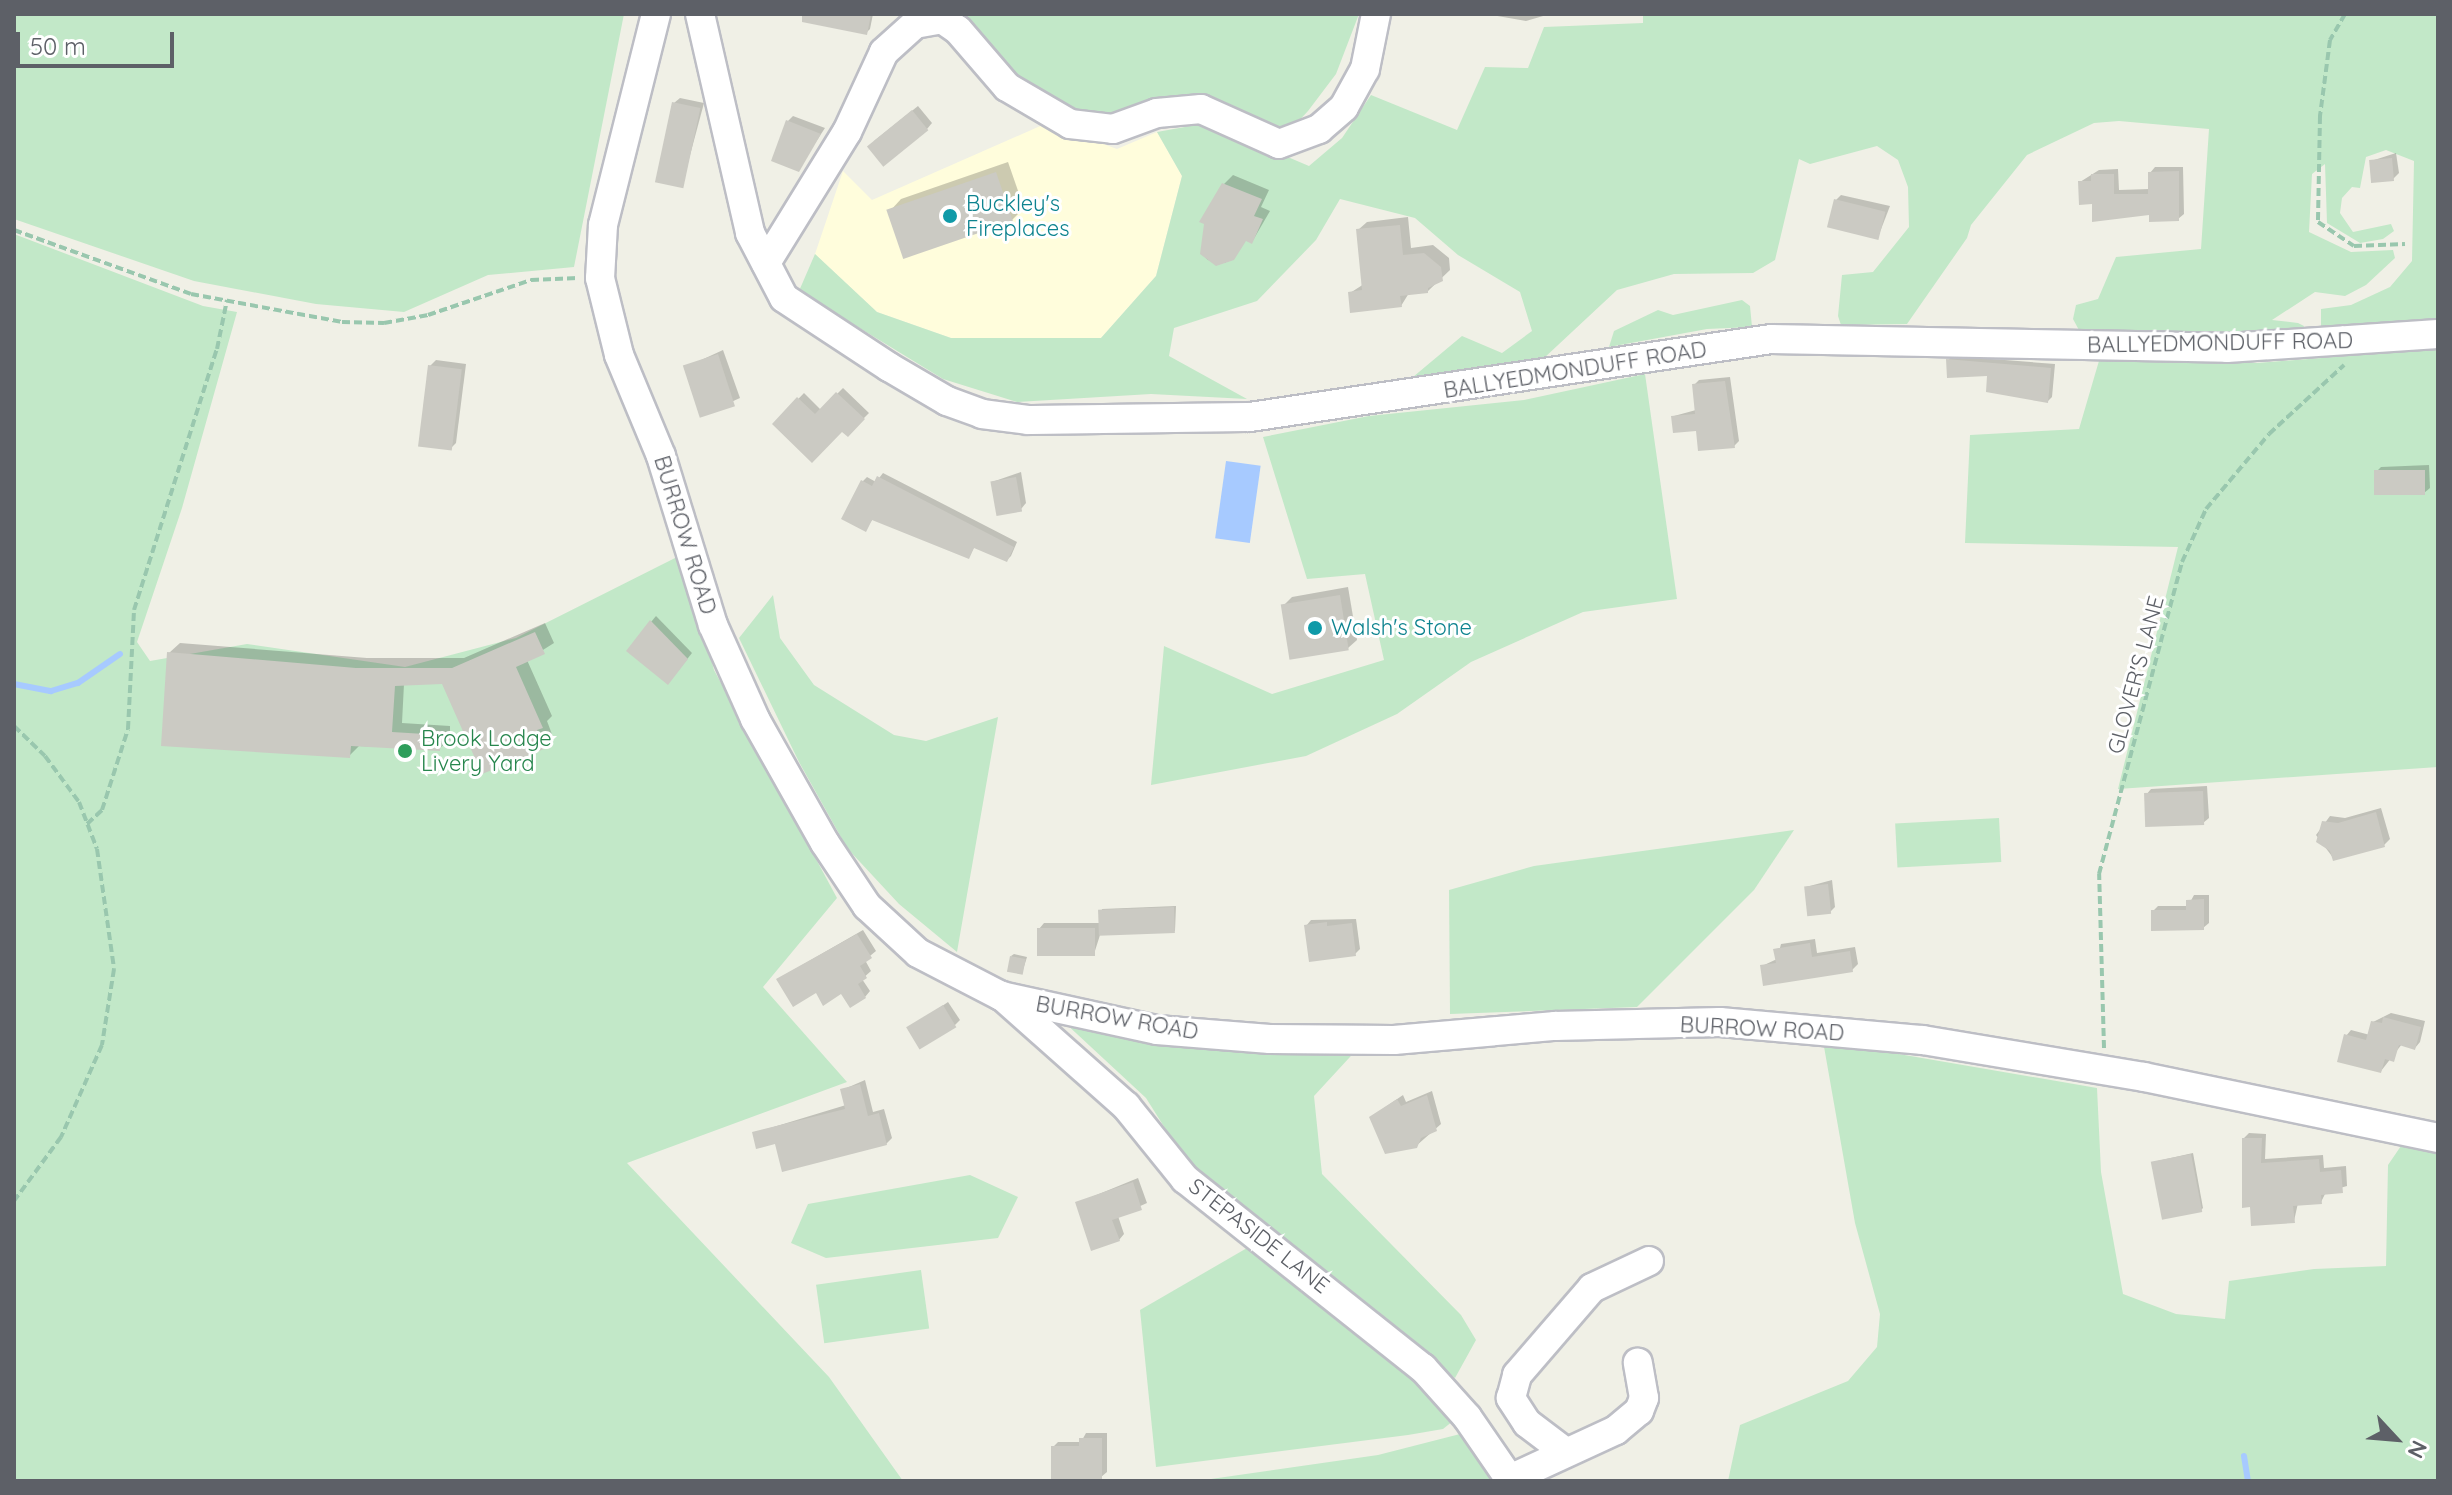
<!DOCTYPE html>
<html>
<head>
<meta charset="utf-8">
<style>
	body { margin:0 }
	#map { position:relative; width:2452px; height:1495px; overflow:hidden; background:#f0f0e6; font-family:Quicksand,sans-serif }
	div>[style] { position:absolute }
	.commercial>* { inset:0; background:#fffddc }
	.green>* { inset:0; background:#c2e8c8; transform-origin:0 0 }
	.water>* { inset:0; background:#a7caff; transform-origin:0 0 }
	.shadow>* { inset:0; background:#0003 }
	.stream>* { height:6px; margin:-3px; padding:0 3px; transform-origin:3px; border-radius:3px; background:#a7caff }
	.building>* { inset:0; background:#cbcac3; transform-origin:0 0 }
	.path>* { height:4px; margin-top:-2px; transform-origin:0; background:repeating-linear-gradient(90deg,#99c7ae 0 8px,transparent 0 12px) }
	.roads { filter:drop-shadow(2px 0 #bdbec5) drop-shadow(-2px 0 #bdbec5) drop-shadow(0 2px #bdbec5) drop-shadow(0 -2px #bdbec5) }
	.minor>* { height:28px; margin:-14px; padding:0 14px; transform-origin:14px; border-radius:14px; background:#fff }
	.dots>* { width:22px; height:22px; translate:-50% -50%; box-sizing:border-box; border:4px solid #fff; border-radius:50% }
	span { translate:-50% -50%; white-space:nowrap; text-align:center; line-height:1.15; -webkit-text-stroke:6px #fff; paint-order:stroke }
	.culture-label { font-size:22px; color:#0d838f }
	.left { translate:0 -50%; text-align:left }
	.street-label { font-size:22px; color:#5d6067 }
	.leisure-label { font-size:22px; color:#27864d }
	.frame { position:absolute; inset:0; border:16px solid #5d6067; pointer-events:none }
	.north { position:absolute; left:2356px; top:1399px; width:80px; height:80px; -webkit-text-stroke:6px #fff; paint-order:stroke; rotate:116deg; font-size:22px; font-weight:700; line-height:32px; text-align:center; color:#5d6067 }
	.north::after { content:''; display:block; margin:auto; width:28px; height:36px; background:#5d6067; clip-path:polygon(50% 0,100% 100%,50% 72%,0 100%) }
	.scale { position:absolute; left:16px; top:32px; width:158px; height:36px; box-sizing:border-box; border:4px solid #5d6067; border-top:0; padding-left:10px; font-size:24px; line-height:28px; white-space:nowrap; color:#5d6067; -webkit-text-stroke:6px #fff; paint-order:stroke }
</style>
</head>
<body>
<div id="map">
	<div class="commercial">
		<i style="clip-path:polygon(1047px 123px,1117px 149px,1157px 132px,1182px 176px,1156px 276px,1101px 338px,951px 338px,877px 312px,815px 254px,843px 171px,872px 200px)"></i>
	</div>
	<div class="green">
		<i style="clip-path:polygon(14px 14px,624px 14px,574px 267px,488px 275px,404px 312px,316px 304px,194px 281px,14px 219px)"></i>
		<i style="clip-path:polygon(957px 14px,1359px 14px,1336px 74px,1308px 111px,1294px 126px,1270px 127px,1223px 106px,1112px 122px,1052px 107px,1022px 90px)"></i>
		<i style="clip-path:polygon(1643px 14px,2438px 14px,2438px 326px,2321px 333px,2321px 309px,2351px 305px,2390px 287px,2412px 261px,2414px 161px,2386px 150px,2366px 157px,2360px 188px,2352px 187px,2342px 198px,2340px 213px,2353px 232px,2391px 224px,2394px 231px,2383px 239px,2360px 243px,2327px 223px,2325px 164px,2312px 174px,2309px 232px,2351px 252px,2393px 250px,2395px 258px,2366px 285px,2345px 296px,2315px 292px,2272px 320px,2298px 323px,2304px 326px,2302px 331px,2290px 336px,2080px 332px,2073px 319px,2076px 305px,2098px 299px,2116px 257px,2201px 249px,2209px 129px,2119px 121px,2094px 123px,2027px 155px,1971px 225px,1967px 238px,1907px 324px,1841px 325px,1838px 316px,1842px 275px,1873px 272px,1909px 227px,1908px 187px,1898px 160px,1877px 146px,1810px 164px,1799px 159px,1775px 260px,1753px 273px,1674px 274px,1617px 290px,1543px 359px,1407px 382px,1462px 336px,1502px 353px,1532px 331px,1520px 292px,1458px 255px,1415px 218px,1340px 199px,1316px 240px,1257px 301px,1174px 328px,1169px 356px,1247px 399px,1151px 394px,1017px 402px,943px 379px,799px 291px,815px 254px,877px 312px,951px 338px,1101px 338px,1156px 276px,1182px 176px,1157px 132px,1207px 123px,1309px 166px,1342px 138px,1371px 95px,1457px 130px,1485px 67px,1528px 68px,1544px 27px,1643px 23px)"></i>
		<i style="clip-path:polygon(14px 234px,203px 306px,237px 312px,182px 508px,137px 642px,150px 661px,247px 644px,405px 667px,516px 638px,683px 554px,714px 670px,837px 898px,763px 987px,847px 1082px,627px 1163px,829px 1377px,903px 1481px,14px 1481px)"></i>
		<i style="clip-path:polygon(1742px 300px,1750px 306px,1752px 327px,1707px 329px,1609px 347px,1614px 331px,1658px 310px,1673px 315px)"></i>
		<i style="clip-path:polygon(2438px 349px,2438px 767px,2118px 789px,2178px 547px,1965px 543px,1970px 435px,2079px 429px,2101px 354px,2257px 363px)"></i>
		<i style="clip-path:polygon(1645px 374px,1677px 599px,1583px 612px,1471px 662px,1397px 714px,1306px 756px,1151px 785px,1164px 646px,1272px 694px,1384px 660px,1365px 574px,1307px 579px,1263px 437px,1369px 416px,1524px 400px)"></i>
		<i style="clip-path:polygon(773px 595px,780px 638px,814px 685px,894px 735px,926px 741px,998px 717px,957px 952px,899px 904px,847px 848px,799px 762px,739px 638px)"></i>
		<i style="left:1999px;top:818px;width:44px;height:104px;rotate:87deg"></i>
		<i style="clip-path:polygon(1794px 830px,1754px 890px,1637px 1007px,1450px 1014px,1449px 890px,1534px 866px)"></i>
		<i style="clip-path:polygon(1063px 1021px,1361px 1045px,1314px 1096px,1322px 1174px,1461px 1315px,1476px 1340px,1455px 1378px,1190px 1168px,1146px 1098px)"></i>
		<i style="clip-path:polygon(1823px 1041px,2097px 1088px,2101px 1172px,2123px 1294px,2176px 1314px,2225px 1319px,2229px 1281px,2314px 1269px,2386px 1266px,2388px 1165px,2403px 1143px,2438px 1148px,2438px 1481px,1728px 1481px,1740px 1425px,1848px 1381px,1877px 1347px,1880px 1314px,1855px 1223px)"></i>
		<i style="clip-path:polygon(970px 1175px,1018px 1197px,998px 1238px,826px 1258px,791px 1243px,808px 1204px)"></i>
		<i style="clip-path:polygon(1247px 1248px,1410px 1370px,1458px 1417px,1443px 1429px,1408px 1435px,1156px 1467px,1140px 1310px)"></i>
		<i style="left:921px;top:1270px;width:59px;height:106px;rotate:82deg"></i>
		<i style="clip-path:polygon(1464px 1433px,1494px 1481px,1197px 1481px,1378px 1455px)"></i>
	</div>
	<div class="water">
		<i style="left:1226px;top:461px;width:35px;height:78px;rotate:8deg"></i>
	</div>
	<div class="shadow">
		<i style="clip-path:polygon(835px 14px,873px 14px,870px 29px,866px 33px)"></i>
		<i style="clip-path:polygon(1486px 14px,1550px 14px,1526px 21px)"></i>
		<i style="clip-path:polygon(680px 98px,704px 103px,682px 185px,674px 103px)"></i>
		<i style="clip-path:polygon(918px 106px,932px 123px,927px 129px,874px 141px)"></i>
		<i style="clip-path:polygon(793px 116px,825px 128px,798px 169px,788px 121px)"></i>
		<i style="clip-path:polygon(2396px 153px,2399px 173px,2393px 179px,2371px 161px)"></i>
		<i style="clip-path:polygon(1008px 162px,1024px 208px,1012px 220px,890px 211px,901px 199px)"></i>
		<i style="clip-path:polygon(2155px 167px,2183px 167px,2184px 214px,2178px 219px,2094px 202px,2080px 182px,2099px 170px,2118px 169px,2119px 190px,2150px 189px,2150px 173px)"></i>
		<i style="clip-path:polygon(1233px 175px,1269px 190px,1261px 207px,1270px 211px,1252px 242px,1246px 239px,1225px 263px,1208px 260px,1202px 254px,1224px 184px)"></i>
		<i style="clip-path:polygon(1841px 195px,1890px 206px,1878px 237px,1836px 200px)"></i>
		<i style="clip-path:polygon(1408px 217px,1411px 248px,1433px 245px,1449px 258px,1450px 270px,1428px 291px,1409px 293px,1401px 306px,1350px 293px,1364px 284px,1358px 230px,1367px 222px)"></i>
		<i style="clip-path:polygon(723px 350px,740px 398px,702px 415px,686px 367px)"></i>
		<i style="clip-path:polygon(1953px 356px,2055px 364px,2052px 397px,2048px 401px,1948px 360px)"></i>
		<i style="clip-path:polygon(436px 360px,466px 364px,456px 443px,451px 448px,430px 366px)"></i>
		<i style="clip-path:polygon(1730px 377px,1739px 441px,1734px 446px,1674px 416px,1696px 410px,1694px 385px,1699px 380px)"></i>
		<i style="clip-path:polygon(843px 388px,869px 413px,848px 434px,842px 429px,774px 424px,804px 393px,821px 410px)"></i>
		<i style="clip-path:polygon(2429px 465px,2430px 488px,2424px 493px,2376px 472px,2381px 467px)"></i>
		<i style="clip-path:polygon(1021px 472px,1026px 503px,1021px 509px,992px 482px)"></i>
		<i style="clip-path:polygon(883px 473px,1017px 542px,1011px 556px,1007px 560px,975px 546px,968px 557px,873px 519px,865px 529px,862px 482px,867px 477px,876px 482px)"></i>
		<i style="clip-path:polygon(1348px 587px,1357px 640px,1348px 648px,1283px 606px,1292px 597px)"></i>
		<i style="clip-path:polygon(656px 616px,692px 653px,673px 677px,651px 622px)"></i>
		<i style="clip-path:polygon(545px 623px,554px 643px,527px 660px,552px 716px,547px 721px,553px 737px,543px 747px,443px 682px,404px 684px,402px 723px,450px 726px,450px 739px,439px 749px,359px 746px,349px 756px,169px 653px,180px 643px,367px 658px,464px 658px)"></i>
		<i style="clip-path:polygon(2207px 786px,2209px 818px,2203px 823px,2146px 795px,2151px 789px)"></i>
		<i style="clip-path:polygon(2381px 808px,2390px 839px,2384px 845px,2334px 859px,2316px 835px,2330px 816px,2345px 818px)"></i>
		<i style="clip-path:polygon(1832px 880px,1835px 907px,1830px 912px,1806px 887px)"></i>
		<i style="clip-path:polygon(2194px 895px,2209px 895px,2209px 923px,2203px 928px,2153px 911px,2158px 906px,2188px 906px)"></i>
		<i style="clip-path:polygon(1176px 906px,1175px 931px,1100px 935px,1094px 954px,1039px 929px,1044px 923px,1100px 923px,1102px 909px)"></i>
		<i style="clip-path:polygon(1356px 919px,1360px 949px,1355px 954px,1306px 926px,1311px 920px)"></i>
		<i style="clip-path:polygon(863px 930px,876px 951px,865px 960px,871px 971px,862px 979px,870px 991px,865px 997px,778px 979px)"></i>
		<i style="clip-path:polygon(1815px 939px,1817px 953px,1855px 947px,1858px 964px,1852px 970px,1762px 966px,1777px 959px,1781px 944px)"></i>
		<i style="clip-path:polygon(1014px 954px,1027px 957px,1022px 973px,1011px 956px)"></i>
		<i style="clip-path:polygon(948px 1002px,960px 1020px,955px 1025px,910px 1028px)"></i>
		<i style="clip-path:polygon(2391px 1013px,2425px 1021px,2420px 1042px,2415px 1048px,2402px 1044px,2381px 1071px,2346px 1036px,2351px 1030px,2370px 1035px,2373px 1022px)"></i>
		<i style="clip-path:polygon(865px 1080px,873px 1112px,884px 1109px,892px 1138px,886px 1144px,777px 1142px,754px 1133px,846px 1105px,842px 1090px)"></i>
		<i style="clip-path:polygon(1432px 1091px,1441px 1124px,1416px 1146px,1371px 1117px,1403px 1095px,1406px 1102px)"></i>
		<i style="clip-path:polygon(2249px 1133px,2266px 1134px,2265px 1159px,2323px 1155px,2324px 1168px,2346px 1166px,2347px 1186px,2326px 1192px,2321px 1202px,2298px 1203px,2294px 1221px,2244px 1138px)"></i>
		<i style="clip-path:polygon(2193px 1153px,2203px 1208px,2201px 1210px,2153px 1162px)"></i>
		<i style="clip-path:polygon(1138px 1178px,1147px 1203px,1118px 1216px,1124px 1234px,1119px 1240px,1077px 1203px)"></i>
		<i style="clip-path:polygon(1086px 1433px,1107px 1433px,1107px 1472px,1101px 1477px,1053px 1447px,1058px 1442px,1081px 1442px)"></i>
	</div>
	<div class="stream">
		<i style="left:14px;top:684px;width:38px;rotate:11deg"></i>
		<i style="left:51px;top:691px;width:28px;rotate:-17deg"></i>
		<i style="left:78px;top:683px;width:51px;rotate:-34.6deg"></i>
		<i style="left:2244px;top:1456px;width:25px;rotate:81deg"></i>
	</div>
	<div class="building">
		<i style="clip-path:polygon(802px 14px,871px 14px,867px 35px,802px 22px)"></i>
		<i style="left:672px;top:102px;width:29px;height:82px;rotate:12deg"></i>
		<i style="left:912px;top:110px;width:26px;height:58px;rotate:51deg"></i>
		<i style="clip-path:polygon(786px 120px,821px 134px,799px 172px,771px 161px)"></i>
		<i style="left:2392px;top:158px;width:23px;height:23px;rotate:85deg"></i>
		<i style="clip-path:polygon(2179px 171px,2179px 221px,2149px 222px,2149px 215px,2092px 222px,2092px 204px,2079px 205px,2078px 181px,2091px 181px,2091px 174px,2114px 174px,2114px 194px,2148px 194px,2148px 172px)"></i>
		<i style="left:996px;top:172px;width:52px;height:116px;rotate:71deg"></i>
		<i style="clip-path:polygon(1222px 183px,1262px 199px,1254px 216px,1263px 219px,1252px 244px,1246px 241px,1234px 260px,1216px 266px,1200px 254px,1204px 224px,1199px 222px)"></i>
		<i style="left:1834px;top:199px;width:53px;height:29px;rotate:14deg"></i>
		<i style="clip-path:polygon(1400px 225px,1403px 255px,1424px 253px,1441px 267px,1443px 281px,1428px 288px,1428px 293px,1400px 296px,1402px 307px,1350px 313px,1348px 292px,1362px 290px,1356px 229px)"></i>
		<i style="left:718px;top:354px;width:55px;height:37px;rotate:72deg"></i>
		<i style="clip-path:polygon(1946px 359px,2051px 368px,2048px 403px,1986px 392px,1987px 376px,1947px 378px)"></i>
		<i style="left:428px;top:365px;width:34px;height:82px;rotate:7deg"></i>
		<i style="clip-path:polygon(1725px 381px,1735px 448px,1698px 451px,1696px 431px,1673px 433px,1671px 416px,1695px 414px,1692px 384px)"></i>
		<i style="clip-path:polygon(836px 392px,865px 419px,848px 437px,842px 432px,812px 463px,772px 424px,797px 397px,815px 414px)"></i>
		<i style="left:2425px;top:470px;width:25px;height:51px;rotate:90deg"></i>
		<i style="clip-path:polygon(877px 476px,1014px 547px,1007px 562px,974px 548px,969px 559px,872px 520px,866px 532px,841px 519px,861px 480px,872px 486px)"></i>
		<i style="left:1016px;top:477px;width:35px;height:26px;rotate:80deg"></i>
		<i style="left:1340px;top:595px;width:56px;height:60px;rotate:81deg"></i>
		<i style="clip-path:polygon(650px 620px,688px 659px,668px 685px,626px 651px)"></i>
		<i style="clip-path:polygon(535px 632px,545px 654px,516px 667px,543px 728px,537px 730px,544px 749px,482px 774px,442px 684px,395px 686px,392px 732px,441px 735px,440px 751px,351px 746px,350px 758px,161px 746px,167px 652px,356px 668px,452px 668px)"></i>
		<i style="left:2203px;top:791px;width:34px;height:59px;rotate:88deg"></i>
		<i style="clip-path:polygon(2376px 812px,2385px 847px,2333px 861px,2330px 851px,2316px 842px,2322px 821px,2338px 823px)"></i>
		<i style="left:1828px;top:884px;width:30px;height:24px;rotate:84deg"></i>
		<i style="clip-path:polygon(2204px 899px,2204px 930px,2151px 931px,2151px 910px,2186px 910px,2186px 900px)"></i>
		<i style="left:1174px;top:907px;width:26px;height:76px;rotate:88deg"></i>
		<i style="clip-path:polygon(1327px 922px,1327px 926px,1352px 923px,1356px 956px,1309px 962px,1304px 925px)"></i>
		<i style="left:1037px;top:928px;width:58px;height:28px"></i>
		<i style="clip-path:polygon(857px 934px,872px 958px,860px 966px,867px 978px,858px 984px,866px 998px,850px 1008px,841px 994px,823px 1006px,816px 993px,793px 1007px,776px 979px)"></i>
		<i style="clip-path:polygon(1810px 943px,1812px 957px,1850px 951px,1853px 972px,1763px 986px,1760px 965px,1776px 963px,1773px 949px)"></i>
		<i style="left:1010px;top:956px;width:16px;height:16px;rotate:11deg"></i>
		<i style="left:943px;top:1005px;width:26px;height:43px;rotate:59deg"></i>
		<i style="clip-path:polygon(2383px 1017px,2421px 1027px,2415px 1050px,2399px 1045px,2394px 1062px,2385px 1059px,2381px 1073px,2337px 1062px,2344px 1034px,2366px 1040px,2371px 1021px,2382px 1023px)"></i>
		<i style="clip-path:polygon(860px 1084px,868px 1116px,879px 1113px,887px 1145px,782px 1172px,775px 1144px,756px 1149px,752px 1132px,845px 1109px,840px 1089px)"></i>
		<i style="clip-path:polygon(1427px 1095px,1437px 1131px,1421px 1138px,1417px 1148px,1385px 1154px,1369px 1117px,1397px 1099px,1401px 1106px)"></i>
		<i style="clip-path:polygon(2242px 1138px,2262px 1138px,2261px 1163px,2319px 1159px,2320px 1172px,2341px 1170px,2343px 1193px,2321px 1195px,2322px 1204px,2293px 1206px,2295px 1223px,2251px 1226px,2250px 1207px,2242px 1208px)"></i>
		<i style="left:2191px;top:1154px;width:59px;height:41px;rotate:79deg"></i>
		<i style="clip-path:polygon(1133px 1182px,1142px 1210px,1112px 1220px,1120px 1241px,1091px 1251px,1075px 1202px)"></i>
		<i style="clip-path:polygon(1079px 1438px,1102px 1438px,1102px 1479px,1051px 1479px,1051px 1446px,1079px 1446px)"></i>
	</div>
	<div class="path">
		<i style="left:2345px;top:14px;width:30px;rotate:120deg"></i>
		<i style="left:2330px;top:40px;width:77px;rotate:97.5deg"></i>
		<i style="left:2320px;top:116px;width:106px;rotate:91.1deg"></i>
		<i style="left:2318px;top:222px;width:43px;rotate:33.7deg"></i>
		<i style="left:2354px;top:246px;width:51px;rotate:-2.2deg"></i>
		<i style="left:14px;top:230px;width:188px;rotate:19.9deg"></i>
		<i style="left:191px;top:294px;width:154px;rotate:10.5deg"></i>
		<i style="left:342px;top:322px;width:42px;rotate:1.4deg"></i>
		<i style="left:384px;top:323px;width:45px;rotate:-10.3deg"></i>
		<i style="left:428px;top:315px;width:109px;rotate:-18.8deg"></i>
		<i style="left:531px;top:280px;width:47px;rotate:-2.4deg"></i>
		<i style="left:14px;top:726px;width:43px;rotate:44.1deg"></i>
		<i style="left:45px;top:756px;width:57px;rotate:53.5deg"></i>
		<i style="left:79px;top:802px;width:50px;rotate:69deg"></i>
		<i style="left:97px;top:849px;width:121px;rotate:81.9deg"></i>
		<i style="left:114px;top:969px;width:77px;rotate:99deg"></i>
		<i style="left:102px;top:1045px;width:101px;rotate:114deg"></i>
		<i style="left:61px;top:1137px;width:79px;rotate:126.3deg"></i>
		<i style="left:87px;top:824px;width:21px;rotate:-43deg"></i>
		<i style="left:102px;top:810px;width:85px;rotate:-72.2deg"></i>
		<i style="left:128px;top:729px;width:119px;rotate:-87.1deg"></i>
		<i style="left:134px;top:610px;width:274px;rotate:-72.4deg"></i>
		<i style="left:217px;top:349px;width:50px;rotate:-78.5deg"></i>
		<i style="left:2104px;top:1048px;width:174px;rotate:-91.6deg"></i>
		<i style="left:2099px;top:874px;width:323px;rotate:-75.1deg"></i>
		<i style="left:2182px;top:562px;width:58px;rotate:-65.6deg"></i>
		<i style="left:2206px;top:509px;width:98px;rotate:-50deg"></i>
		<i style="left:2269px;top:434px;width:102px;rotate:-42.6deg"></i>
	</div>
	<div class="roads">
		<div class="minor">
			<i style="left:656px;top:14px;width:218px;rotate:104.1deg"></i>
			<i style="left:603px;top:225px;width:53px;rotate:93.2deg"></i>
			<i style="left:600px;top:278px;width:79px;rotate:76.1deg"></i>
			<i style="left:619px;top:355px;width:109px;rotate:67.4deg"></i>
			<i style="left:661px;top:456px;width:177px;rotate:72.9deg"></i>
			<i style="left:713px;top:625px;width:103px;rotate:65.9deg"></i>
			<i style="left:755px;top:719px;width:142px;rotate:60.6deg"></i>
			<i style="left:825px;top:843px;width:76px;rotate:56.3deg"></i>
			<i style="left:867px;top:906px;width:69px;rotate:42.7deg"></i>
			<i style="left:918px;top:953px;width:93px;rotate:27.4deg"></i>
			<i style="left:1001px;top:996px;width:160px;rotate:12.3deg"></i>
			<i style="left:1157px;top:1030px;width:113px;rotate:4.6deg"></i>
			<i style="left:1270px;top:1039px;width:124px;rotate:0.5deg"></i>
			<i style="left:1394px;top:1040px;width:162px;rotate:-5deg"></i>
			<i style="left:1555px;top:1026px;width:165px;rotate:-1.4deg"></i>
			<i style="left:1720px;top:1022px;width:204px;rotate:5.1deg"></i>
			<i style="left:1923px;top:1040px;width:224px;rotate:9.5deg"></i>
			<i style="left:2144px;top:1077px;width:300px;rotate:11.7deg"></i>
			<i style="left:700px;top:14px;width:225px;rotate:77.1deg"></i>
			<i style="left:750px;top:233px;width:73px;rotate:62.4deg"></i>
			<i style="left:784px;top:298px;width:126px;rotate:33.3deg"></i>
			<i style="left:889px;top:367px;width:67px;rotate:30.4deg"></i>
			<i style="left:947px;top:401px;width:37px;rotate:20deg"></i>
			<i style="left:982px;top:414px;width:46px;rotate:7.4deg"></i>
			<i style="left:1028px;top:420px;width:222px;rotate:-0.8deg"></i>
			<i style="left:1250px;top:417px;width:527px;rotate:-8.51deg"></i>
			<i style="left:1771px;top:339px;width:456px;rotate:1.1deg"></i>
			<i style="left:2227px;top:348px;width:211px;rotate:-3.8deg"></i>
			<i style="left:766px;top:263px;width:154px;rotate:-58.3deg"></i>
			<i style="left:847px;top:132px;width:88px;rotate:-65.2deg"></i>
			<i style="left:884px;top:52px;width:42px;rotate:-42.1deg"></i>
			<i style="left:915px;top:24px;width:27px;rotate:-10deg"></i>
			<i style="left:942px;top:19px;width:19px;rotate:35deg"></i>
			<i style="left:958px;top:30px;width:75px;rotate:49.3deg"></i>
			<i style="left:1007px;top:87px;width:73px;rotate:30.4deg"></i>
			<i style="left:1070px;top:124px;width:43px;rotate:6.6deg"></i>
			<i style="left:1113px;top:129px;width:47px;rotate:-20deg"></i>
			<i style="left:1157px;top:113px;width:44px;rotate:-5.2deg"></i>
			<i style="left:1201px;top:109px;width:85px;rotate:24.2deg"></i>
			<i style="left:1279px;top:144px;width:43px;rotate:-20.6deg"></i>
			<i style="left:1319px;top:129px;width:33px;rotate:-41deg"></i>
			<i style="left:1344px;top:107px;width:43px;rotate:-61.1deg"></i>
			<i style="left:1365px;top:69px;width:56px;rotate:-78.7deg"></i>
			<i style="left:1002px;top:996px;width:166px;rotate:41.6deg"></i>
			<i style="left:1126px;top:1106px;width:94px;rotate:51.1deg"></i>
			<i style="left:1185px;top:1179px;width:304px;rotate:38.5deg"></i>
			<i style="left:1423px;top:1368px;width:66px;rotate:48.1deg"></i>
			<i style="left:1467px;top:1417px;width:78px;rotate:55.5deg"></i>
			<i style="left:1564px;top:1451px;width:46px;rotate:-142.9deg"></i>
			<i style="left:1527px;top:1423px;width:30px;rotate:-123deg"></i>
			<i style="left:1511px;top:1398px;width:24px;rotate:-75deg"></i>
			<i style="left:1517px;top:1375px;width:115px;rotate:-49.2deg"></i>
			<i style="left:1592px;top:1288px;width:63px;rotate:-25.3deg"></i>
			<i style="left:1510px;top:1479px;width:117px;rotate:-24.8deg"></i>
			<i style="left:1616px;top:1430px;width:30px;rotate:-40deg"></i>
			<i style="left:1639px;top:1411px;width:14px;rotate:-69deg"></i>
			<i style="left:1644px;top:1398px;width:36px;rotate:-100deg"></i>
		</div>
	</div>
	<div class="dots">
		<i style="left:950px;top:216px;background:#0f9aa8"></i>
		<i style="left:1315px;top:628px;background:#0f9aa8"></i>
		<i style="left:405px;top:751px;background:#2e9e5b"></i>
	</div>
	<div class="culture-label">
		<span class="left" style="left:966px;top:216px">Buckley's<br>Fireplaces</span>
		<span class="left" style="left:1331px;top:628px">Walsh's Stone</span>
	</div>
	<div class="street-label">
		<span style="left:2220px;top:343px;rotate:-1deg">BALLYEDMONDUFF ROAD</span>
		<span style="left:1575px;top:370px;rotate:-9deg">BALLYEDMONDUFF ROAD</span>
		<span style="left:685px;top:535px;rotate:73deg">BURROW ROAD</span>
		<span style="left:2136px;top:675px;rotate:-75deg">GLOVER'S LANE</span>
		<span style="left:1117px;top:1018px;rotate:10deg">BURROW ROAD</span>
		<span style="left:1762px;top:1029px;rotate:3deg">BURROW ROAD</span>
		<span style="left:1259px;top:1236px;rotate:38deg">STEPASIDE LANE</span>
	</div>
	<div class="leisure-label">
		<span class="left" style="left:421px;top:751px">Brook Lodge<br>Livery Yard</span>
	</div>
	<div class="frame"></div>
	<div class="north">N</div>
	<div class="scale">50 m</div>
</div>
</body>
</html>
